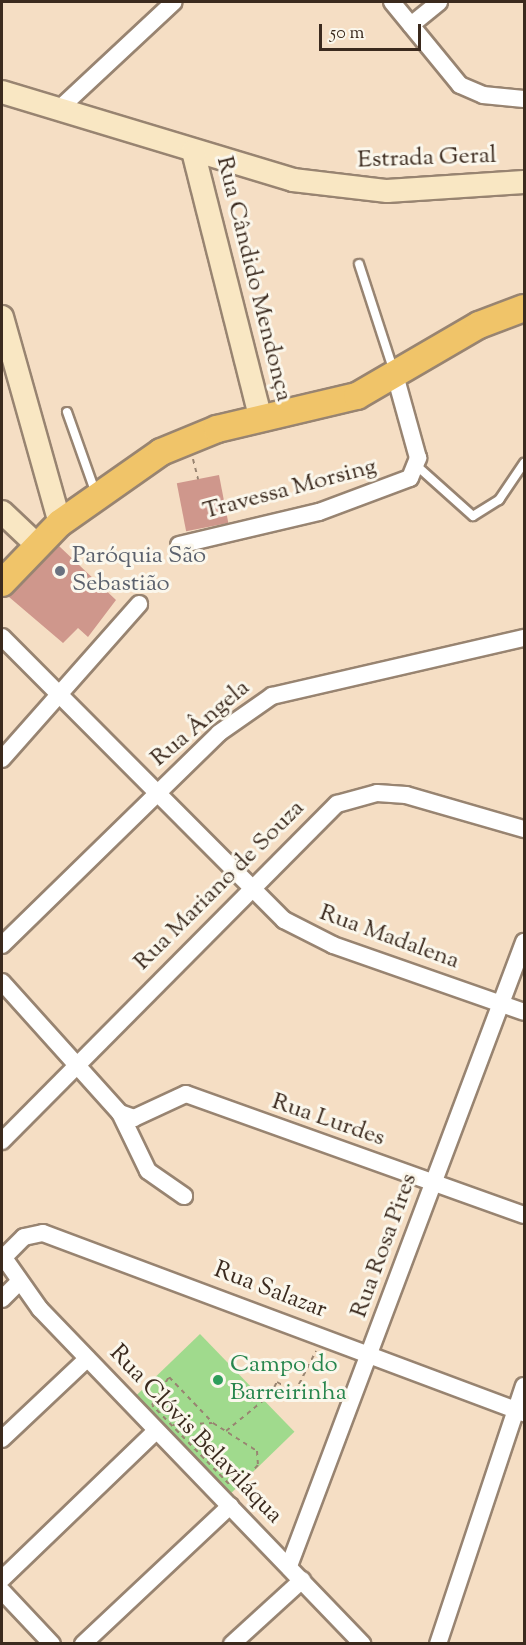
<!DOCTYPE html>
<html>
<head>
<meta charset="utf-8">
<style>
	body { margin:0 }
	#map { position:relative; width:526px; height:1645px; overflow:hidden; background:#f5dec4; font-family:"Sorts Mill Goudy",serif }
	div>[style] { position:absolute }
	.green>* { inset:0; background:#a0da8d; transform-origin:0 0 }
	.building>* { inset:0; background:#cf978c; transform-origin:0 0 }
	.path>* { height:2px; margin-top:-1px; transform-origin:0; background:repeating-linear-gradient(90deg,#988471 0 4.5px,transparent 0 9px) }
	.roads { filter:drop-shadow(2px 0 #988471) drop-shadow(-2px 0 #988471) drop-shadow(0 2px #988471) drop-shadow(0 -2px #988471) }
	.lane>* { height:8px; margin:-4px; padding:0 4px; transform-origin:4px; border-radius:4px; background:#fff }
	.street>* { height:16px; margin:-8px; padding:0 8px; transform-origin:8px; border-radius:8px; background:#fff }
	.secondary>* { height:22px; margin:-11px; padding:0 11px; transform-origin:11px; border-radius:11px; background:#f9e7c3 }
	.primary>* { height:26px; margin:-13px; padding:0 13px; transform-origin:13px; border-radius:13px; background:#f0c469 }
	.dots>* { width:16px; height:16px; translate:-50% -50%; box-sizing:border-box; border:3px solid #fbf7ec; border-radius:50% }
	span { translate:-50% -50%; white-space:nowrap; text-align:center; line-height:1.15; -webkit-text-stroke:6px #fbf7ec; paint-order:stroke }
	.street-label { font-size:24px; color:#3b2a1e }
	.worship-label { font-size:24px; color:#5b616d }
	.left { translate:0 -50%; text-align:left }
	.leisure-label { font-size:24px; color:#27864d }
	.frame { position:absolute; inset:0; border:3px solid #3b2a1e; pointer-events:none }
	.scale { position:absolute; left:319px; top:24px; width:102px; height:27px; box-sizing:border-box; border:3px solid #3b2a1e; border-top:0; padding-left:8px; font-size:18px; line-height:21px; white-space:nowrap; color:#3b2a1e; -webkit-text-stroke:4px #fbf7ec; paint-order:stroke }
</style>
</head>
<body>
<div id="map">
	<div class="green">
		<i style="left:200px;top:1334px;width:136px;height:89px;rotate:46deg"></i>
	</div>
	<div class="building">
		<i style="left:219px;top:475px;width:49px;height:43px;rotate:79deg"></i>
		<i style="clip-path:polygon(59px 546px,116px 600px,88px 637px,78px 628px,63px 643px,9px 597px)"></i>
	</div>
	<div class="path">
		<i style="left:193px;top:459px;width:21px;rotate:76deg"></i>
		<i style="left:169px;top:1377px;width:64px;rotate:46.3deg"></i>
		<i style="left:213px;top:1423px;width:52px;rotate:32.5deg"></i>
		<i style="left:257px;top:1451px;width:14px;rotate:86deg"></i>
		<i style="left:258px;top:1465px;width:29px;rotate:134deg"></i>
		<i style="left:238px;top:1486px;width:9px;rotate:-167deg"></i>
		<i style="left:229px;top:1484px;width:110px;rotate:-134.3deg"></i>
		<i style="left:152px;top:1405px;width:33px;rotate:-59deg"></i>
		<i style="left:173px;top:1425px;width:39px;rotate:-3deg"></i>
		<i style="left:226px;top:1431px;width:57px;rotate:-39.3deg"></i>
		<i style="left:270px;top:1395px;width:15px;rotate:-62deg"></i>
		<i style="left:277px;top:1382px;width:21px;rotate:29deg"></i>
		<i style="left:295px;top:1392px;width:46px;rotate:-62.9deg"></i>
	</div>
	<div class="roads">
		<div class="lane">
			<i style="left:359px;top:264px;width:114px;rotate:72deg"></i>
			<i style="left:67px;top:412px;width:87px;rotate:70.5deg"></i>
			<i style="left:417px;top:466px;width:75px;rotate:41.8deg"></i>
			<i style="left:473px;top:516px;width:31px;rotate:-32deg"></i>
			<i style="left:499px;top:500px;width:45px;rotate:-56deg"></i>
		</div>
		<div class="street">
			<i style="left:392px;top:2px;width:107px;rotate:50.7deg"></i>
			<i style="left:460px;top:85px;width:25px;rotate:23deg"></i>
			<i style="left:483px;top:95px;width:41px;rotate:5.6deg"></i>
			<i style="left:411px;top:25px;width:36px;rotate:-39deg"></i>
			<i style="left:58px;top:110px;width:158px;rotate:-43deg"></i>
			<i style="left:179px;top:545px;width:144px;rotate:-13.3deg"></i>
			<i style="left:319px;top:512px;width:97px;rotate:-20.5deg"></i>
			<i style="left:410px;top:478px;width:22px;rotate:-68deg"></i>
			<i style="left:418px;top:458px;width:86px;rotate:-105.5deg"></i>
			<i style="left:2px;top:637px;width:400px;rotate:45.1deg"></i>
			<i style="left:284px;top:920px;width:55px;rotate:27deg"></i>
			<i style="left:333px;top:945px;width:202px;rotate:19.3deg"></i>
			<i style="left:2px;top:759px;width:207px;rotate:-48.5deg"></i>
			<i style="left:2px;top:945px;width:303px;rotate:-44.3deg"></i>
			<i style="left:219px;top:733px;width:65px;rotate:-34.9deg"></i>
			<i style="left:272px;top:696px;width:259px;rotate:-13deg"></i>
			<i style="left:2px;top:982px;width:176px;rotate:48deg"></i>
			<i style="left:120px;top:1113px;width:64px;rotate:64.2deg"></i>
			<i style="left:148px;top:1171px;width:44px;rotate:34.8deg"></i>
			<i style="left:120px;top:1113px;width:15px;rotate:20deg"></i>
			<i style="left:134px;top:1118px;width:57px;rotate:-24.8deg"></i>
			<i style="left:186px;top:1094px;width:359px;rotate:19.7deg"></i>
			<i style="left:2px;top:1141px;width:475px;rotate:-45.2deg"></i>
			<i style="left:337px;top:804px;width:41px;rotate:-15.4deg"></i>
			<i style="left:377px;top:793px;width:29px;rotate:4deg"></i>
			<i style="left:406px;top:795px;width:123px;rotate:16.1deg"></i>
			<i style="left:2px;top:1255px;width:66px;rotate:54.9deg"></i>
			<i style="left:40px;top:1309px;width:465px;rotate:46.1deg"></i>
			<i style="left:4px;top:1257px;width:28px;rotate:-45deg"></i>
			<i style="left:24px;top:1237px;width:19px;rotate:-12deg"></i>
			<i style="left:43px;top:1233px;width:514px;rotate:20.52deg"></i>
			<i style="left:2px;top:1299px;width:23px;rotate:-45deg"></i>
			<i style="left:2px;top:1439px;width:117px;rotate:-43.3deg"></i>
			<i style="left:289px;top:1566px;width:667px;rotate:-69.36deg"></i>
			<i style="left:2px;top:1579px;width:214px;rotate:-43.9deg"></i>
			<i style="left:2px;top:1591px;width:73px;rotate:46.7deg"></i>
			<i style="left:83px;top:1644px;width:202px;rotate:-43.2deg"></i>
			<i style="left:232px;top:1644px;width:95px;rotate:-42.4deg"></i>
			<i style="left:438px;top:1644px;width:272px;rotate:-71.6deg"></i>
		</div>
		<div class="secondary">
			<i style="left:2px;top:92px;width:304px;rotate:16.8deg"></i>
			<i style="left:293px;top:180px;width:95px;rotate:6.7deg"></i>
			<i style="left:387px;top:191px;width:137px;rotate:-3.8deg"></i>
			<i style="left:193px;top:151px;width:276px;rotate:75.8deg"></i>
			<i style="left:2px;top:317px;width:214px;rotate:74.3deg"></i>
			<i style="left:2px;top:512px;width:48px;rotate:43.3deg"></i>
		</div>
		<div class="primary">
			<i style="left:2px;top:583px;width:83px;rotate:-46deg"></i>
			<i style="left:60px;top:523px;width:123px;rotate:-35.1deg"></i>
			<i style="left:161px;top:452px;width:61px;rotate:-22.3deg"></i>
			<i style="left:217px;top:429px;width:144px;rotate:-13.3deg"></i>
			<i style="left:357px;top:396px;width:141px;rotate:-30.2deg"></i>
			<i style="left:479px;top:325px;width:48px;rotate:-20.7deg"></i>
		</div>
	</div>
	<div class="dots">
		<i style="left:60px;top:571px;background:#6b7280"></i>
		<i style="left:218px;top:1380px;background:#2e9e5b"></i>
	</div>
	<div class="street-label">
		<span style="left:427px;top:159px;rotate:-2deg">Estrada Geral</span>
		<span style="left:253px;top:279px;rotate:76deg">Rua Cândido Mendonça</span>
		<span style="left:290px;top:490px;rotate:-15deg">Travessa Morsing</span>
		<span style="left:201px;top:724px;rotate:-40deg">Rua Ângela</span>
		<span style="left:220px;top:886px;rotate:-45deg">Rua Mariano de Souza</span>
		<span style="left:389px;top:938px;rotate:20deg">Rua Madalena</span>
		<span style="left:328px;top:1121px;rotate:19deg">Rua Lurdes</span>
		<span style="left:385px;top:1246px;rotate:-70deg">Rua Rosa Pires</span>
		<span style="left:270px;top:1291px;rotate:21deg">Rua Salazar</span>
		<span style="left:195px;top:1435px;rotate:46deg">Rua Clóvis Belaviláqua</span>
	</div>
	<div class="worship-label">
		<span class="left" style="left:72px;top:571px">Paróquia São<br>Sebastião</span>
	</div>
	<div class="leisure-label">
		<span class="left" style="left:230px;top:1380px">Campo do<br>Barreirinha</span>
	</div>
	<div class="frame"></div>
	<div class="scale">50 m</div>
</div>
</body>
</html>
